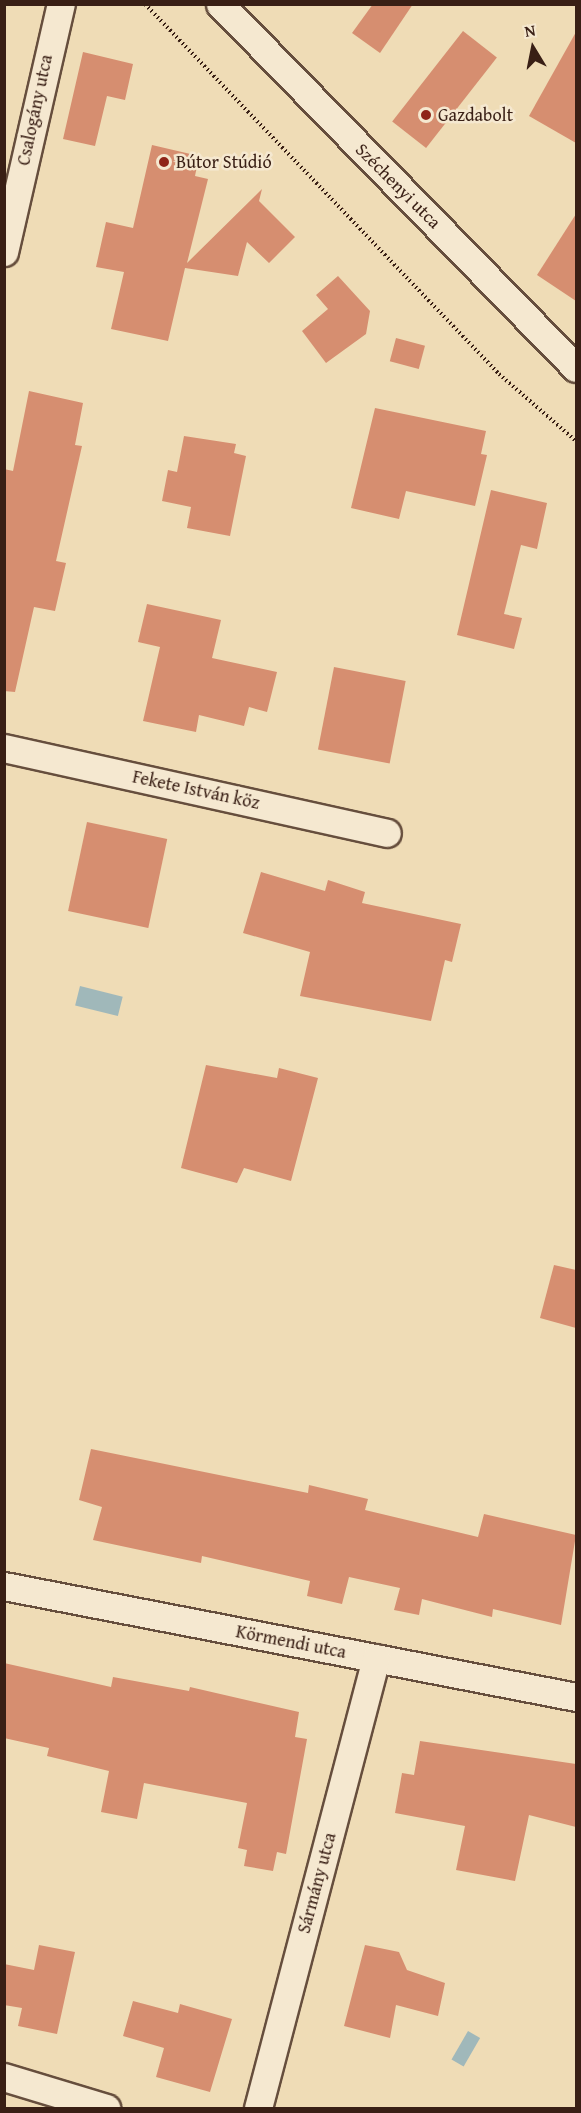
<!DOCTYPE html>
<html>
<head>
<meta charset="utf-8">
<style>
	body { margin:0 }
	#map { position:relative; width:581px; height:2113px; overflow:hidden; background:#efdcb6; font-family:"Gentium Book Plus",serif }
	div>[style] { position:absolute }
	.water>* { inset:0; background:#a0b8ba; transform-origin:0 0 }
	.building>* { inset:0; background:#d68e70; transform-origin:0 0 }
	.path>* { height:4px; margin-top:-2px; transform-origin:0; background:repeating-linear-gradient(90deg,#391f15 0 1.5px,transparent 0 4.5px) }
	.roads { filter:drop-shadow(2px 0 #664e3d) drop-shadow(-2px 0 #664e3d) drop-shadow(0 2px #664e3d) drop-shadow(0 -2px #664e3d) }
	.street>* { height:27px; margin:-13.5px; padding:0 13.5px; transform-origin:13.5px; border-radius:13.5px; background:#f5e8d0 }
	.dots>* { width:16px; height:16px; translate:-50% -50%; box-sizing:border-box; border:3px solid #f5e8d0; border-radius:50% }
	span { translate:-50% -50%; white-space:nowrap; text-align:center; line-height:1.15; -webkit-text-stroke:5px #f5e8d0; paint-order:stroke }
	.street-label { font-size:18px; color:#391f15 }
	.poi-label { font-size:18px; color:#391f15 }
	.left { translate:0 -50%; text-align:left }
	.frame { position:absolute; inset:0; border:6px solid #391f15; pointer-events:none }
	.north { position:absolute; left:503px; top:18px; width:60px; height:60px; -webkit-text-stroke:4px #f5e8d0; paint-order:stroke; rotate:350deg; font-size:16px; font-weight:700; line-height:24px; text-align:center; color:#391f15 }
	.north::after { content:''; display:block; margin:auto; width:21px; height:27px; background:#391f15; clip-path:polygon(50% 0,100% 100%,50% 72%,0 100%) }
</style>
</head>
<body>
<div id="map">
	<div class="water">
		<i style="left:80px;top:986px;width:44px;height:20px;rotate:14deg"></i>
		<i style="left:468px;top:2031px;width:14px;height:33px;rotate:30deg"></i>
	</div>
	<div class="building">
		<i style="clip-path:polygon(373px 4px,413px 4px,380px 53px,352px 33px)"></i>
		<i style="left:463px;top:31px;width:43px;height:115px;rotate:38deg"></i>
		<i style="clip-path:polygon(576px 32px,576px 143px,529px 116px)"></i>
		<i style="clip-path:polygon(83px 52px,133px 64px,125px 100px,107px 96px,95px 146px,63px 139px)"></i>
		<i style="clip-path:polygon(152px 145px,199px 156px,195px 176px,208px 179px,187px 263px,262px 189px,259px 201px,295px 237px,269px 263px,247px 242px,238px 276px,185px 268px,168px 341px,111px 329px,124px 272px,96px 267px,106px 222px,133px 228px)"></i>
		<i style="clip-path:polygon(576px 214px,576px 301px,537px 275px)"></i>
		<i style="clip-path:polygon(338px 276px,370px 311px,366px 334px,326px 363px,302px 331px,328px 309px,316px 295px)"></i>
		<i style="left:396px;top:338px;width:30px;height:24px;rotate:15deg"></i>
		<i style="clip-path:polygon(29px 391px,83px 403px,75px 445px,82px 446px,56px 561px,66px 563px,55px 611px,34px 607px,15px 692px,4px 691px,4px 469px,13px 471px)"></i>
		<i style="clip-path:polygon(375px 408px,486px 431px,481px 454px,487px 455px,475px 506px,406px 491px,399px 519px,351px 508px)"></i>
		<i style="clip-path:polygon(184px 436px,236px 444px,234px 453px,246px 456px,230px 536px,187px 528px,191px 507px,162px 501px,168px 470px,177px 472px)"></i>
		<i style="clip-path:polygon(491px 490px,547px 503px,537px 549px,521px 545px,504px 614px,522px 618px,514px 649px,457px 635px)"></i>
		<i style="clip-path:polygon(147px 604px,221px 620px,212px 658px,277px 672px,267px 712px,249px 707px,244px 726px,199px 715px,196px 732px,143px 721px,160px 647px,138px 642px)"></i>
		<i style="left:334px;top:667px;width:73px;height:84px;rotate:11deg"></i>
		<i style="left:87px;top:822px;width:82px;height:91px;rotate:12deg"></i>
		<i style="clip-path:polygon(261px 872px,325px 891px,328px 880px,365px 892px,362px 903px,461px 924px,452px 962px,445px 960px,431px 1021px,300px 996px,310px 952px,243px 933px)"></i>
		<i style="clip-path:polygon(206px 1065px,277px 1078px,279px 1068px,318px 1078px,291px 1181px,244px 1168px,237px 1183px,181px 1168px)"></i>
		<i style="clip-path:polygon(554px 1265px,576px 1270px,576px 1328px,540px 1318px)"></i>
		<i style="clip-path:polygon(91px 1449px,308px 1493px,309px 1485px,368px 1499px,365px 1510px,478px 1537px,484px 1514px,576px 1535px,561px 1625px,493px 1609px,492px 1617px,422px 1599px,419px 1615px,394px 1610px,400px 1588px,349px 1577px,342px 1604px,307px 1596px,310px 1581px,202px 1556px,201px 1563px,93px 1540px,102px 1507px,79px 1500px)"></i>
		<i style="clip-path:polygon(4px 1663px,111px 1687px,113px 1677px,189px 1691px,190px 1687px,299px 1712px,295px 1737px,307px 1739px,286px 1854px,277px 1852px,273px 1871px,244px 1866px,247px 1850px,238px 1848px,247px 1803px,144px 1783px,137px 1819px,101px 1812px,109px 1771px,47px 1756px,49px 1748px,4px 1738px)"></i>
		<i style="clip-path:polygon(420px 1741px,576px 1764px,576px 1827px,529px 1815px,515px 1881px,456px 1870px,465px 1826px,395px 1813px,402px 1773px,414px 1775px)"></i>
		<i style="clip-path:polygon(39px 1945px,75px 1952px,57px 2034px,18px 2026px,22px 2008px,4px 2005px,4px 1964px,34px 1970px)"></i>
		<i style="clip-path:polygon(365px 1945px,399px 1952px,407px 1970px,445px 1983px,438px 2016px,396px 2005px,390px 2038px,344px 2026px)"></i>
		<i style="clip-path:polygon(133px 2001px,178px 2013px,180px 2004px,232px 2019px,210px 2092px,156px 2077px,164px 2048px,123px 2036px)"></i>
	</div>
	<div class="path">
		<i style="left:145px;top:4px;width:512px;rotate:46.27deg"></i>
		<i style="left:499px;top:374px;width:102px;rotate:41deg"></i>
	</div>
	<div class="roads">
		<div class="street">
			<i style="left:220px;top:4px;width:509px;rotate:45.64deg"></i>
			<i style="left:4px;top:252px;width:254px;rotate:-77.1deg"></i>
			<i style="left:4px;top:748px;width:392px;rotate:12.5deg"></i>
			<i style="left:4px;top:1586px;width:583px;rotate:10.98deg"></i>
			<i style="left:4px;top:2077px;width:107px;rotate:16.9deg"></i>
			<i style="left:258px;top:2108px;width:465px;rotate:-75.3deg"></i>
		</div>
	</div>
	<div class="dots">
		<i style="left:426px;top:115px;background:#8f2418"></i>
		<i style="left:164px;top:162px;background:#8f2418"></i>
	</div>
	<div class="street-label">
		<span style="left:35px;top:110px;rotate:-78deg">Csalogány utca</span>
		<span style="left:398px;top:186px;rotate:45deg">Széchenyi utca</span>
		<span style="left:196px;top:790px;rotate:12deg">Fekete István köz</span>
		<span style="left:291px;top:1642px;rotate:11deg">Körmendi utca</span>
		<span style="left:317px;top:1883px;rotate:-75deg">Sármány utca</span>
	</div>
	<div class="poi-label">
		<span class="left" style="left:438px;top:115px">Gazdabolt</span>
		<span class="left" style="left:176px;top:162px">Bútor Stúdió</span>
	</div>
	<div class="frame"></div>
	<div class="north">N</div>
</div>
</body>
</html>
